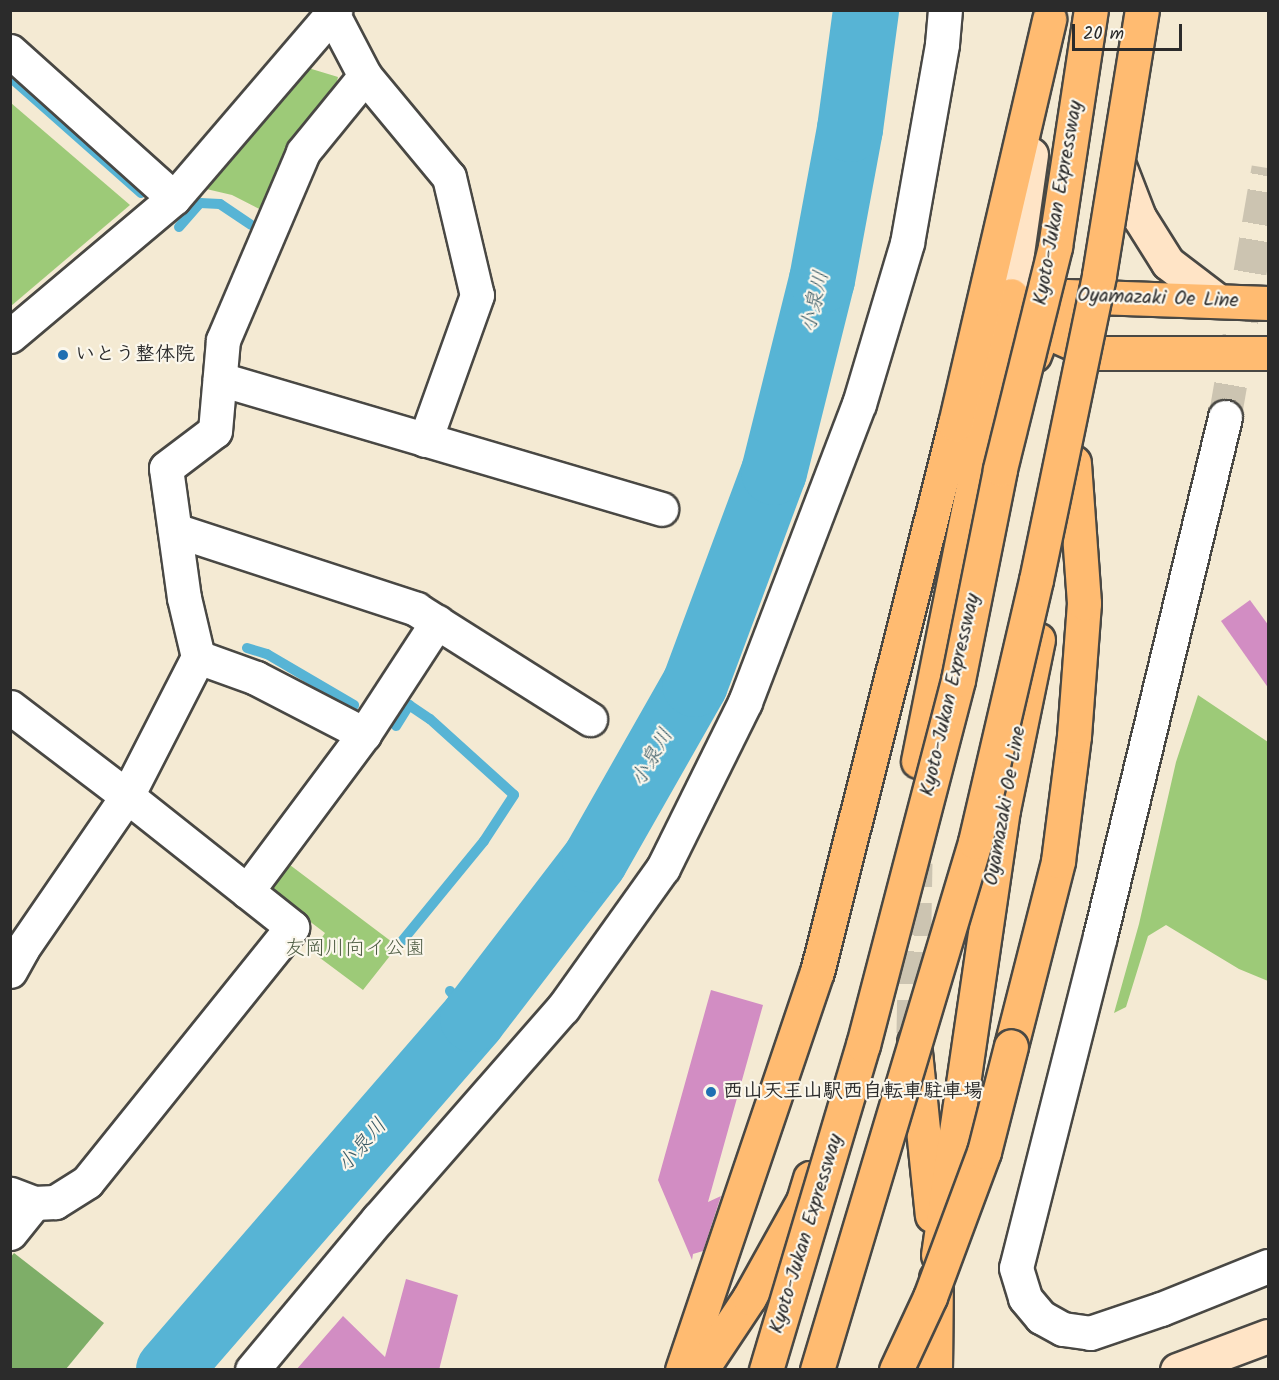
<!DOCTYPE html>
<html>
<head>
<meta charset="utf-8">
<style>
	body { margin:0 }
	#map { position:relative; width:1279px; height:1380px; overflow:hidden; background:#f4ead3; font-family:Kalam,"Klee One",sans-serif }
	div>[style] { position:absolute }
	.green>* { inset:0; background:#9dca78 }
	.forest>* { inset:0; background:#7eae68 }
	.stream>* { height:10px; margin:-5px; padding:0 5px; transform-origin:5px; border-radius:5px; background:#57b4d5 }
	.river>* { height:66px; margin:-33px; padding:0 33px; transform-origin:33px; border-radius:33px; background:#57b4d5 }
	.building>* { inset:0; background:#d28dc3 }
	.street-tunnel>* { height:33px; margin-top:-16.5px; transform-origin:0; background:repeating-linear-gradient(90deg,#ccc4b1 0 33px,transparent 0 49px) }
	.primary-tunnel>* { height:33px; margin-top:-16.5px; transform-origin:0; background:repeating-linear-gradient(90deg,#ccc4b1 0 33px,transparent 0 49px) }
	.roads { filter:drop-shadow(2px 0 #494844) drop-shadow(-2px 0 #494844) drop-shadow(0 2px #494844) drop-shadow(0 -2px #494844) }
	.street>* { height:33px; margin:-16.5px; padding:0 16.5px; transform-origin:16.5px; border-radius:16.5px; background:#fff }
	.secondary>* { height:33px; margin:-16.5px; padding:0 16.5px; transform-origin:16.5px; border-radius:16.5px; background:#ffe4c6 }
	.primary>* { height:33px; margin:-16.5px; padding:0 16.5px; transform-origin:16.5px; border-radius:16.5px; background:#ffbb71 }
	.highway>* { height:33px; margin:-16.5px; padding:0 16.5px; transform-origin:16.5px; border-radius:16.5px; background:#ffbb71 }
	.bridges { filter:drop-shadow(2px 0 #494844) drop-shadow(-2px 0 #494844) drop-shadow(0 2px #494844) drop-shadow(0 -2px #494844) }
	.highway-bridge>* { height:33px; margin:-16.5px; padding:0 16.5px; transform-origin:16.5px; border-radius:16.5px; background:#ffbb71 }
	.dots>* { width:16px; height:16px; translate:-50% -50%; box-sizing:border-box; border:3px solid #fbf7ec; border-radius:50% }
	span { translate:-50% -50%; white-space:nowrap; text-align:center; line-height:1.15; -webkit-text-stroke:4.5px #fbf7ec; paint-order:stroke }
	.street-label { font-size:20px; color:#2b2b2b }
	.poi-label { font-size:20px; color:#2b2b2b; font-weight:700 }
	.left { translate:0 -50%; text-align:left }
	.park-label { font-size:20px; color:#4d5b42 }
	.water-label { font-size:21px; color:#3a5b66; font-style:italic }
	.frame { position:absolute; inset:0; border:12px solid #2b2b2b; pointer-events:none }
	.scale { position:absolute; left:1072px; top:24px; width:110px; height:27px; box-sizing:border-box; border:3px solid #2b2b2b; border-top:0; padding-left:8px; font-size:18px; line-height:21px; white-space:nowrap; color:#2b2b2b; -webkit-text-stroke:4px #fbf7ec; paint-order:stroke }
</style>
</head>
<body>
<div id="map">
	<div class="green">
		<i style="clip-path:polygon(305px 67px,338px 77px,335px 89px,265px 212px,232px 195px,202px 188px)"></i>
		<i style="clip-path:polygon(11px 103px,130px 205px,11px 306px)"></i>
		<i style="clip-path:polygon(1198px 695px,1268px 742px,1268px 981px,1239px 969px,1166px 925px,1148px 936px,1126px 1007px,1114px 1013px,1139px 924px,1176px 762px)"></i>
		<i style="clip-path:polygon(286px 862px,392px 942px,387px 947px,393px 952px,363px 990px,312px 952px,325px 933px,271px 892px)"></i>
	</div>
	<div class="forest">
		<i style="clip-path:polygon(14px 1253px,104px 1323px,66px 1369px,11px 1369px,10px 1258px)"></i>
	</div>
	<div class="stream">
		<i style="left:10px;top:77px;width:175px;rotate:41.5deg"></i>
		<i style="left:179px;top:227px;width:32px;rotate:-49deg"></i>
		<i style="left:200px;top:203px;width:20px;rotate:3deg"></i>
		<i style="left:220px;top:204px;width:37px;rotate:34deg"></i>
		<i style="left:247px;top:648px;width:21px;rotate:17deg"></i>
		<i style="left:267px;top:654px;width:101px;rotate:30.4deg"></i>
		<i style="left:396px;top:726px;width:25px;rotate:-58deg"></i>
		<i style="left:409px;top:705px;width:25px;rotate:34deg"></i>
		<i style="left:430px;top:719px;width:113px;rotate:42.1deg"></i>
		<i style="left:514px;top:795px;width:55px;rotate:123.1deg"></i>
		<i style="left:484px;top:841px;width:134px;rotate:129.3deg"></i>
		<i style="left:450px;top:991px;width:36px;rotate:51deg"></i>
	</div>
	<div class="river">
		<i style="left:169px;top:1370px;width:464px;rotate:-49.1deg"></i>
		<i style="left:473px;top:1019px;width:200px;rotate:-52.5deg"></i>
		<i style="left:595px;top:860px;width:202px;rotate:-60.4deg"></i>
		<i style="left:695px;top:684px;width:226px;rotate:-69.6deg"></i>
		<i style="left:774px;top:472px;width:198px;rotate:-76deg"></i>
		<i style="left:822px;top:280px;width:154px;rotate:-79.5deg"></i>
		<i style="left:850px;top:129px;width:120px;rotate:-82.3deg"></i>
	</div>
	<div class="building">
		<i style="clip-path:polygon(1250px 600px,1269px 626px,1269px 689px,1221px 621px)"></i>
		<i style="clip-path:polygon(711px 990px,763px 1005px,708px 1202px,721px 1196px,703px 1251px,693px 1254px,692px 1260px,658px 1180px)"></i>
		<i style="clip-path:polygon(406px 1279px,458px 1295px,439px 1370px,296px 1370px,343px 1316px,385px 1357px)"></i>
	</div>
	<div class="street-tunnel">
		<i style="left:1225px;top:417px;width:253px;rotate:-80.2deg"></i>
	</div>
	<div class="primary-tunnel">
		<i style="left:913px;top:1033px;width:170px;rotate:-89deg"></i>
	</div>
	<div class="roads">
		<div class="street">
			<i style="left:332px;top:13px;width:71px;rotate:62.4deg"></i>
			<i style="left:365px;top:76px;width:131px;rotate:50.3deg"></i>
			<i style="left:449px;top:177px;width:121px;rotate:76.7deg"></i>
			<i style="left:477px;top:295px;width:154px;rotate:109.7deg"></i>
			<i style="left:10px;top:51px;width:220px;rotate:41.9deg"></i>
			<i style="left:10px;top:336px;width:214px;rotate:-40.1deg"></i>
			<i style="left:174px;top:198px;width:248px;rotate:-49.4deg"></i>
			<i style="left:220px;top:379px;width:460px;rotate:16.4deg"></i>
			<i style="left:1225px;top:417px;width:534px;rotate:103.54deg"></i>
			<i style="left:1100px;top:936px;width:342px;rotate:104.2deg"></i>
			<i style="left:1016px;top:1268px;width:31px;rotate:73deg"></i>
			<i style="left:1025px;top:1298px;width:25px;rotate:50deg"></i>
			<i style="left:1041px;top:1317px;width:25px;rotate:29deg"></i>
			<i style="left:1063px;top:1329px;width:27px;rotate:8deg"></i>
			<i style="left:1090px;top:1333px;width:75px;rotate:-18.7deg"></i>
			<i style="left:1161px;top:1309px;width:115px;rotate:-21.9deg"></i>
			<i style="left:175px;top:530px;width:254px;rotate:18.1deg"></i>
			<i style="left:416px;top:609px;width:206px;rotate:32.3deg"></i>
			<i style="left:198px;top:657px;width:62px;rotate:19.9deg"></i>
			<i style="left:256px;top:678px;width:122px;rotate:27.4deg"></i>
			<i style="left:364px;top:734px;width:196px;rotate:126.7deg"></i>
			<i style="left:10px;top:707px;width:147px;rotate:37.3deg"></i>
			<i style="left:127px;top:796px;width:156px;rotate:-62.9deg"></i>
			<i style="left:198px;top:657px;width:61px;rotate:-103.3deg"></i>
			<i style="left:184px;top:598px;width:131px;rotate:-97.9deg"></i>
			<i style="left:166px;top:468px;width:61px;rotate:-37.1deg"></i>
			<i style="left:215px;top:431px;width:91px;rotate:-85deg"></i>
			<i style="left:223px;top:340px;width:204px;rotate:-66.9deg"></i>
			<i style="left:303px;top:152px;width:98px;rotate:-50.8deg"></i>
			<i style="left:364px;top:734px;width:134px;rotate:-56.9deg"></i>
			<i style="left:10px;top:971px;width:25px;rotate:-61deg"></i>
			<i style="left:22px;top:949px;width:186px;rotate:-55.5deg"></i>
			<i style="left:127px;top:796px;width:211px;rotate:38.4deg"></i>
			<i style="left:292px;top:927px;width:327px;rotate:128.8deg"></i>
			<i style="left:87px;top:1182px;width:38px;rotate:148deg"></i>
			<i style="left:55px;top:1202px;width:21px;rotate:177deg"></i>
			<i style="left:34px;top:1203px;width:26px;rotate:-159deg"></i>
			<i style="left:10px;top:1233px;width:38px;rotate:-51deg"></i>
			<i style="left:252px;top:1370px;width:197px;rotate:-50.2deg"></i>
			<i style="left:378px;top:1219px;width:281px;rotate:-48.8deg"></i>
			<i style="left:563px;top:1008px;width:172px;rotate:-54.5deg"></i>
			<i style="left:663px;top:868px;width:185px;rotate:-63.7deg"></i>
			<i style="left:745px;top:702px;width:319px;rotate:-69.1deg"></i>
			<i style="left:859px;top:404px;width:168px;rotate:-73.4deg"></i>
			<i style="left:907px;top:243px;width:202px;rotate:-80deg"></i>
			<i style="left:942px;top:44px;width:34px;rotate:-85deg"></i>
		</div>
		<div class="secondary">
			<i style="left:1120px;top:168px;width:53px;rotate:68.8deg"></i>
			<i style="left:1139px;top:217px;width:54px;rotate:57.8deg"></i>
			<i style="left:1168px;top:263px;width:63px;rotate:37.2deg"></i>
			<i style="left:1011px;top:295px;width:142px;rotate:-81.9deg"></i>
			<i style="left:1177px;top:1370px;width:97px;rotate:-20.5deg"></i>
		</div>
		<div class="primary">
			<i style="left:1067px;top:296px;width:201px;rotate:2deg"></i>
			<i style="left:1025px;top:308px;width:40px;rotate:43deg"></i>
			<i style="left:1054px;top:335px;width:45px;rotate:23.7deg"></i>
			<i style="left:1095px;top:353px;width:173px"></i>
			<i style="left:918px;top:761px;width:475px;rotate:-78.7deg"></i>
			<i style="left:914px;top:1042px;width:174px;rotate:84.1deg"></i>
			<i style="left:938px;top:1255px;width:450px;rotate:-81.7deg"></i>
			<i style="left:1003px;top:810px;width:174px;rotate:-78.4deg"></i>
			<i style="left:935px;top:1370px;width:92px;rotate:-89.4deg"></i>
		</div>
		<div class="highway">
			<i style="left:1034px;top:355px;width:30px;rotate:-69deg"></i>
			<i style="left:1045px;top:327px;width:13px;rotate:-51deg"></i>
			<i style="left:1053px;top:317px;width:33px;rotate:-38deg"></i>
			<i style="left:1011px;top:1046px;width:191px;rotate:-75.7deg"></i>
			<i style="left:1058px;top:861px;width:126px;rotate:-82.7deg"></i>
			<i style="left:1074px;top:736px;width:133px;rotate:-85.7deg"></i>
			<i style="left:1084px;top:603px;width:141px;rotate:-94.1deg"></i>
			<i style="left:682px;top:1370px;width:420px;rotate:-71.3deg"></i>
			<i style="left:817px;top:972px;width:565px;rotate:-75.87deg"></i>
			<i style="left:955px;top:424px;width:416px;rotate:-76.9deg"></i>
			<i style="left:701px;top:1370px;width:87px;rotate:-56.3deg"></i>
			<i style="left:749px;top:1298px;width:111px;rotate:-60.9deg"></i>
			<i style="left:803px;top:1201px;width:24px;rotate:-73deg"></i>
		</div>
	</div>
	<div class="bridges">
		<div class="highway-bridge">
			<i style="left:766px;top:1370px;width:339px;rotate:-73.4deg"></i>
			<i style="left:863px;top:1045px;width:377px;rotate:-75.4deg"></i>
			<i style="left:958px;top:680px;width:215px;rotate:-78.7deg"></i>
			<i style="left:1000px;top:469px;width:229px;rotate:-76.1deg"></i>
			<i style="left:1055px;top:247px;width:240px;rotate:-81.4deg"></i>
			<i style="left:817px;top:1370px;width:551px;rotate:-73.34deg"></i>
			<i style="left:975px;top:842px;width:269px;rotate:-76.9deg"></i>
			<i style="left:1036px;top:580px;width:311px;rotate:-78.3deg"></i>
			<i style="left:1099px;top:275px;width:268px;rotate:-80.8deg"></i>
			<i style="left:896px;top:1370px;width:81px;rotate:-65deg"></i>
			<i style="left:930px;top:1297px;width:155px;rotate:-69.6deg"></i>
			<i style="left:984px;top:1152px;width:109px;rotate:-75.7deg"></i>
		</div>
	</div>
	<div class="dots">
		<i style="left:63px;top:355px;background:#1f6fb2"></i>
		<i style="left:711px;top:1092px;background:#1f6fb2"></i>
	</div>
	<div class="street-label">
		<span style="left:1059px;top:203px;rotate:-80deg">Kyoto-Jukan Expressway</span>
		<span style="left:1158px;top:299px;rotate:2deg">Oyamazaki Oe Line</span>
		<span style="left:951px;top:695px;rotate:-77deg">Kyoto-Jukan Expressway</span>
		<span style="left:1006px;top:806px;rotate:-80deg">Oyamazaki Oe Line</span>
		<span style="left:807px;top:1234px;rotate:-73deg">Kyoto-Jukan Expressway</span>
	</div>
	<div class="poi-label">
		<span class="left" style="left:75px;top:355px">いとう整体院</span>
		<span class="left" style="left:723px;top:1092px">西山天王山駅西自転車駐車場</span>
	</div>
	<div class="park-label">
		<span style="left:355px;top:949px">友岡川向イ公園</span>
	</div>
	<div class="water-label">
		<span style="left:816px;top:302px;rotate:-77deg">小泉川</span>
		<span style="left:653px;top:758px;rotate:-60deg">小泉川</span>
		<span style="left:363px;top:1146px;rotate:-49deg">小泉川</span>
	</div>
	<div class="frame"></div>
	<div class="scale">20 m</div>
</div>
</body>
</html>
